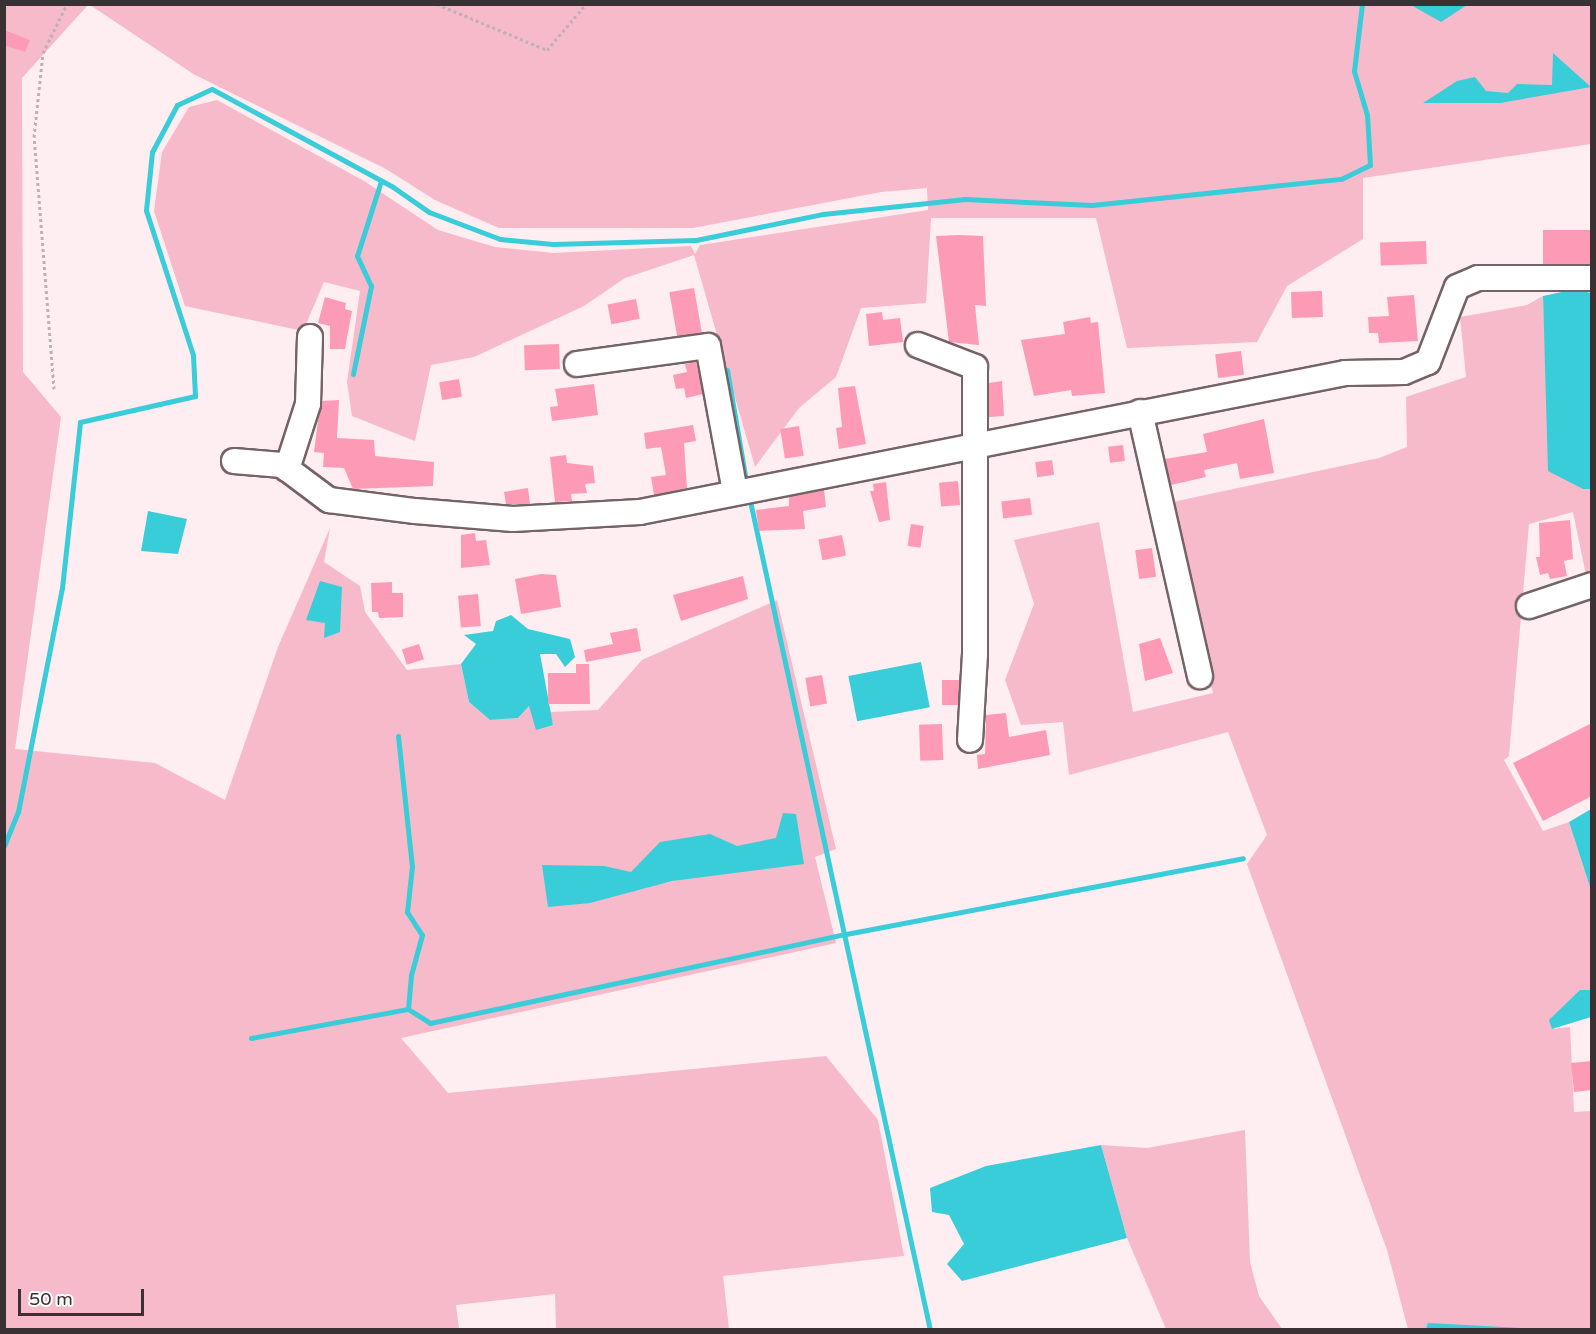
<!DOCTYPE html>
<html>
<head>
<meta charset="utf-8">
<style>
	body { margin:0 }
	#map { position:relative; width:1596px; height:1334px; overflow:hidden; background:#feedf1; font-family:"Varela Round",sans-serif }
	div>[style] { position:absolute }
	.green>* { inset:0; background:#f6baca }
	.water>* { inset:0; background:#39cdd9; transform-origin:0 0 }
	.stream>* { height:5px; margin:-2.5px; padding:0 2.5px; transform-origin:2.5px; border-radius:2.5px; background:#39cdd9 }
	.building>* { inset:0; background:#fd9bb7; transform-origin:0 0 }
	.path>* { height:3px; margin-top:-1.5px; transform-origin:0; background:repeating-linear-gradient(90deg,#beb0b4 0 3px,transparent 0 6px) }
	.roads { filter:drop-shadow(2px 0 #746367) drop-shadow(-2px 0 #746367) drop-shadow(0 2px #746367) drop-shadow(0 -2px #746367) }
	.minor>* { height:24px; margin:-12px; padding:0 12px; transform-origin:12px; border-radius:12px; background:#fff }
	span { translate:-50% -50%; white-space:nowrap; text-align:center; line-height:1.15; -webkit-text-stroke:4.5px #fff; paint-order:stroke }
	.frame { position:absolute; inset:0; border:6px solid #393133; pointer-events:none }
	.scale { position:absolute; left:18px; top:1289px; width:126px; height:27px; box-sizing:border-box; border:3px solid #393133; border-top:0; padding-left:8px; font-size:18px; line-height:21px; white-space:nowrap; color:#393133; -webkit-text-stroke:4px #fff; paint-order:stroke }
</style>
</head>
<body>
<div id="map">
	<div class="green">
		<i style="clip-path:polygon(4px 5px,88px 5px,22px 78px,23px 372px,61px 417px,15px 749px,155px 763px,225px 800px,278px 647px,330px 528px,324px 562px,360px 586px,365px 612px,407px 670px,461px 664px,469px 702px,490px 720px,518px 718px,529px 706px,553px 725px,550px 712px,598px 710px,642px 660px,777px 600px,836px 849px,815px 857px,836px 943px,401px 1038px,448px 1093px,826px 1056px,878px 1120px,904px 1256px,723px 1276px,729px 1329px,556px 1329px,555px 1294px,456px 1305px,459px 1329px,5px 1329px)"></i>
		<i style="clip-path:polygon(90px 5px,1591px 5px,1591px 144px,1363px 178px,1363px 239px,1287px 286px,1257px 342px,1127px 348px,1096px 218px,931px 218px,926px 303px,861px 308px,836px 377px,799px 408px,755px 467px,694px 255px,625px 278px,584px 306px,474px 357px,431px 365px,415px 441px,352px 416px,347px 382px,360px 291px,324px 282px,303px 331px,185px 306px,154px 211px,162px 152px,189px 107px,217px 100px,364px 181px,438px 230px,495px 247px,553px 253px,691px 246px,695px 254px,700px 245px,928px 210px,927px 188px,881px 192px,693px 228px,499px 228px,435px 200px,386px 169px,195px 75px)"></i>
		<i style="clip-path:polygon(1543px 296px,1546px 376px,1583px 489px,1591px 489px,1591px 573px,1586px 575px,1573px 512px,1529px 524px,1509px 756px,1504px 760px,1543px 831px,1569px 822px,1591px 890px,1591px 990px,1580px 990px,1552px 1029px,1570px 1027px,1574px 1112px,1591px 1111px,1591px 1329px,1408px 1329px,1387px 1250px,1247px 864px,1267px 835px,1228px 732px,1069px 775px,1063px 722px,1021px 725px,1005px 680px,1034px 604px,1014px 540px,1099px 522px,1133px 712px,1213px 693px,1168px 503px,1379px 458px,1407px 447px,1406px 397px,1466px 377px,1460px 317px,1527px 305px)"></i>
		<i style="clip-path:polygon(1245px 1130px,1250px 1262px,1259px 1296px,1282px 1329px,1166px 1329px,1127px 1238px,1101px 1145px,1147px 1148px)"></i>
	</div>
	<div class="water">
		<i style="clip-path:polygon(1411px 5px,1467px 5px,1441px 22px)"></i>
		<i style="clip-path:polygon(1553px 53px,1591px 87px,1500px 103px,1423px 103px,1457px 81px,1475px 77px,1486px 91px,1508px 93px,1517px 84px,1552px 85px)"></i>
		<i style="clip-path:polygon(1576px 289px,1591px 293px,1591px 489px,1583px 489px,1548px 471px,1543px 296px)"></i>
		<i style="clip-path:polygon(148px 511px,187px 519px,178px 554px,141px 551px)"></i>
		<i style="clip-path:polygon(320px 581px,342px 587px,340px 632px,324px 638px,325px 623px,306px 620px)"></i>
		<i style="clip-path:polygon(511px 615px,528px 629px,570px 639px,575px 657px,565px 667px,556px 654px,540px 654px,553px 725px,536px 730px,529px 706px,518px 718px,490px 720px,469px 702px,461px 664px,476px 644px,464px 635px,493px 631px,496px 621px)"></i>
		<i style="left:921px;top:662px;width:46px;height:74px;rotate:79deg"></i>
		<i style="clip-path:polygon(1591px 809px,1591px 890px,1569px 822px)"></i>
		<i style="clip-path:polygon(783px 813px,796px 814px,804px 864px,672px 881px,590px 903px,548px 907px,542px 865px,604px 866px,631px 872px,660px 842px,710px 834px,737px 846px,776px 838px)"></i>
		<i style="clip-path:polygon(1580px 990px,1591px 990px,1591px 1017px,1552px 1029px,1549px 1020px)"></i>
		<i style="clip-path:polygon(1101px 1145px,1127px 1238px,962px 1281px,947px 1264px,964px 1244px,949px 1215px,932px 1212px,930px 1188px,986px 1166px)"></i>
		<i style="clip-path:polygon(1428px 1323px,1539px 1329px,1426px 1329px)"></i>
	</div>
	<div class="stream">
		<i style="left:727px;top:370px;width:107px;rotate:80.3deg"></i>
		<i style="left:353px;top:374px;width:90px;rotate:-78.4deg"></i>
		<i style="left:371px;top:286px;width:33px;rotate:-115deg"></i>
		<i style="left:357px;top:256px;width:79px;rotate:-72.3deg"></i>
		<i style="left:750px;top:501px;width:848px;rotate:77.75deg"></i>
		<i style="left:398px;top:736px;width:131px;rotate:83.9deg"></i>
		<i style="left:412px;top:866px;width:46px;rotate:96.2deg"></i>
		<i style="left:407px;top:912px;width:27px;rotate:57deg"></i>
		<i style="left:422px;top:935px;width:41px;rotate:105.4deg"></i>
		<i style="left:411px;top:975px;width:34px;rotate:95deg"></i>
		<i style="left:4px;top:846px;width:37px;rotate:-68deg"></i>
		<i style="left:18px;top:812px;width:228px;rotate:-78.9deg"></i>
		<i style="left:62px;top:588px;width:167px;rotate:-83.8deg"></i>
		<i style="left:80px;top:422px;width:118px;rotate:-12.7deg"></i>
		<i style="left:195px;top:396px;width:41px;rotate:-92.8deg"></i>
		<i style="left:193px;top:355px;width:152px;rotate:-108deg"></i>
		<i style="left:146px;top:210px;width:58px;rotate:-84.1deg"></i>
		<i style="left:152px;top:152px;width:53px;rotate:-62deg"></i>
		<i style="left:177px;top:105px;width:38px;rotate:-25deg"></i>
		<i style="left:212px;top:89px;width:206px;rotate:28.4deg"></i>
		<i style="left:393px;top:187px;width:44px;rotate:34.8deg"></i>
		<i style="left:429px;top:212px;width:76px;rotate:20.8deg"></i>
		<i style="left:500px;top:239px;width:53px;rotate:5.4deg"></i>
		<i style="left:553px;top:244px;width:143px;rotate:-1.6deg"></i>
		<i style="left:696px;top:240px;width:130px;rotate:-11.6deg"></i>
		<i style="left:823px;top:214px;width:143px;rotate:-6deg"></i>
		<i style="left:965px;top:199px;width:127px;rotate:2.7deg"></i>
		<i style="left:1092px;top:205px;width:250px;rotate:-6deg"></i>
		<i style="left:1341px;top:179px;width:32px;rotate:-26deg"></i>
		<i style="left:1370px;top:165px;width:50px;rotate:-93.4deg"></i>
		<i style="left:1367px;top:115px;width:46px;rotate:-106.5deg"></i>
		<i style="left:1354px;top:71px;width:67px;rotate:-83.2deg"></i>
		<i style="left:251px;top:1038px;width:160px;rotate:-10.5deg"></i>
		<i style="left:408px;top:1009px;width:26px;rotate:32deg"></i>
		<i style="left:430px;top:1023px;width:425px;rotate:-12.1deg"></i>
		<i style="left:846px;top:934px;width:404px;rotate:-10.8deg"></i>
	</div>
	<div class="building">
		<i style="clip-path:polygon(4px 30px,30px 40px,25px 52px,4px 45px)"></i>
		<i style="left:1592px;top:230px;width:34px;height:49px;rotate:90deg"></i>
		<i style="clip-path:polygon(958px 235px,983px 236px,986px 306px,975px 305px,979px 345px,949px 342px,936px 236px)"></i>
		<i style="left:1426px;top:241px;width:23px;height:46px;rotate:88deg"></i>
		<i style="left:694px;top:288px;width:45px;height:25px;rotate:80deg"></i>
		<i style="left:1322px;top:291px;width:26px;height:31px;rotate:88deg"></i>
		<i style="clip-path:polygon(1414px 295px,1418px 341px,1379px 343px,1378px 333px,1369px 333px,1368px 317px,1389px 316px,1387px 297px)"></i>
		<i style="clip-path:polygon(325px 297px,346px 303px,345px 309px,352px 311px,345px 349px,330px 349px,330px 326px,318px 323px)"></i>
		<i style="left:636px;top:299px;width:20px;height:29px;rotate:79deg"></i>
		<i style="clip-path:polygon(882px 312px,883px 320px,900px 318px,903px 342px,869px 346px,866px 314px)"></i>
		<i style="clip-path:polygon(1090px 317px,1091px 323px,1098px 322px,1105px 393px,1072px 396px,1071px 390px,1034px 396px,1021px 340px,1065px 334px,1063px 322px)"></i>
		<i style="left:559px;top:344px;width:25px;height:35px;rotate:88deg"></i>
		<i style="left:1241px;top:351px;width:24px;height:26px;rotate:83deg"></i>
		<i style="clip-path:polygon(696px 362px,703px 394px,686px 398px,684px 388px,676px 389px,673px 375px,687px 372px,685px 364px)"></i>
		<i style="left:459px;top:379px;width:18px;height:20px;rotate:81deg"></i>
		<i style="clip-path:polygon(1002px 381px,1004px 416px,989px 417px,989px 383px)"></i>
		<i style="clip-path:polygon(594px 384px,598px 415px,552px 421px,550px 407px,558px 406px,555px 389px)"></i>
		<i style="clip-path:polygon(855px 386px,866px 444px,839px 449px,836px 428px,842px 427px,838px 388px)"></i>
		<i style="clip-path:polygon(339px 400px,337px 438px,374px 440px,375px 456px,434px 462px,433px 486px,353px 489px,344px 468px,323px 467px,324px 453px,314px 452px,318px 421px,322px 401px)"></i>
		<i style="clip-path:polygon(1264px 419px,1274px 473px,1240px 479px,1237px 463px,1204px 470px,1206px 477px,1171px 485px,1165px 459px,1207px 452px,1203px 434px)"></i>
		<i style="clip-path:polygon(693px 425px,696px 441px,684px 443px,687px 488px,654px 495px,651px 477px,666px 475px,661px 447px,646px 449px,644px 433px)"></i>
		<i style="left:799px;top:426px;width:30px;height:19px;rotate:81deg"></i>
		<i style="left:1123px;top:445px;width:16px;height:15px;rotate:83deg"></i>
		<i style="clip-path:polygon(566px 455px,567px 463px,593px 466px,595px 483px,585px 484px,587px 493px,571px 494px,572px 501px,555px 502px,550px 457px)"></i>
		<i style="left:1052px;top:460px;width:15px;height:17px;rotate:82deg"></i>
		<i style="left:958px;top:481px;width:24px;height:19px;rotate:85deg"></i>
		<i style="clip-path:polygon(886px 482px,890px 520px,879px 522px,870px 491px,874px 491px,873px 484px)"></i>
		<i style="clip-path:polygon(528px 488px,530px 504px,506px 504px,504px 492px)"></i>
		<i style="clip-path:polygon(824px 490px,826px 507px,803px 511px,805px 529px,759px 531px,756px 510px,789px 506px,789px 497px)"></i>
		<i style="left:1030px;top:498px;width:17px;height:29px;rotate:83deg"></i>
		<i style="clip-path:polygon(1570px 520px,1573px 559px,1564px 561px,1567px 576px,1550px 579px,1548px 573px,1540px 575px,1536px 557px,1540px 557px,1539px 523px)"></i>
		<i style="left:911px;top:524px;width:13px;height:22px;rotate:9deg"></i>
		<i style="clip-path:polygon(475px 533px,476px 541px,486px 540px,490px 565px,461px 568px,461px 535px)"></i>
		<i style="left:842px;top:535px;width:21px;height:24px;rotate:79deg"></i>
		<i style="left:1152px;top:548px;width:29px;height:17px;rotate:82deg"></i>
		<i style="clip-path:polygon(541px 574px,556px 575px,561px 607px,521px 614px,515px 579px)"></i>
		<i style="clip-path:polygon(743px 576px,748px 599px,681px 621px,673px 595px)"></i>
		<i style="clip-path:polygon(392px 582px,392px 593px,403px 593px,403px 617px,379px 618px,378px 612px,372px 612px,371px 583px)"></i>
		<i style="left:478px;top:594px;width:32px;height:20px;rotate:85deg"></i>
		<i style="clip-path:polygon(637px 628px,641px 651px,586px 662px,584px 650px,613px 644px,610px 633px)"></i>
		<i style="clip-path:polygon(1160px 638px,1173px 673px,1145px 681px,1139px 644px)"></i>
		<i style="left:419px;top:644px;width:16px;height:18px;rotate:72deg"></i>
		<i style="clip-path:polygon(576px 664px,589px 664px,590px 704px,548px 704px,548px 673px,576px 673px)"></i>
		<i style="left:822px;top:675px;width:29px;height:17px;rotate:80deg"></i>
		<i style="left:942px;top:680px;width:17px;height:25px"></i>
		<i style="clip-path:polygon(1006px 713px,1009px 737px,1046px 730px,1050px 755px,978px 769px,977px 755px,985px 754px,986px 715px)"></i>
		<i style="clip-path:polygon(1592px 723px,1592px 796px,1543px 821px,1513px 763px)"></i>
		<i style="left:942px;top:724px;width:36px;height:23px;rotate:88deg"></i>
		<i style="clip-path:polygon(1592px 1061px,1592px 1090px,1574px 1092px,1571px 1063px)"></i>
	</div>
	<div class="path">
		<i style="left:437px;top:4px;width:119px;rotate:22.7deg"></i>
		<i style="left:547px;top:50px;width:60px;rotate:-49.7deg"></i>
		<i style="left:54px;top:389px;width:253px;rotate:-94.5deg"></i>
		<i style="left:34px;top:137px;width:84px;rotate:-83.9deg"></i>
		<i style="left:43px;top:53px;width:55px;rotate:-63.9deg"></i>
	</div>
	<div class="roads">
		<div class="minor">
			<i style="left:918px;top:345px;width:61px;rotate:21.1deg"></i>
			<i style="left:975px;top:367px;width:287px;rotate:90deg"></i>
			<i style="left:975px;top:654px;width:86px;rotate:93.3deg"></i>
			<i style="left:577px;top:364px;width:132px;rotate:-7.8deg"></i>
			<i style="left:708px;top:346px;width:147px;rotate:79.5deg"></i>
			<i style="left:1140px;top:412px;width:271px;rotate:77.2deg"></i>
			<i style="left:234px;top:461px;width:48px;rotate:4.8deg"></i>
			<i style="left:282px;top:465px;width:59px;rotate:36.7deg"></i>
			<i style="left:329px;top:500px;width:87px;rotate:7.3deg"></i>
			<i style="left:415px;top:511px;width:98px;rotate:4.7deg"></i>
			<i style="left:513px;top:519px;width:127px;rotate:-3.2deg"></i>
			<i style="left:640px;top:512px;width:719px;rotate:-11.15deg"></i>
			<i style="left:1345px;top:373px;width:59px;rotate:-1deg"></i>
			<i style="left:1404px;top:372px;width:26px;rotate:-23deg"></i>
			<i style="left:1428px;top:362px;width:80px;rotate:-68.9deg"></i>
			<i style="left:1457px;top:287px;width:23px;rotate:-23deg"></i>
			<i style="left:1478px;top:278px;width:114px"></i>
			<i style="left:287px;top:469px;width:68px;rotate:-72.1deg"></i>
			<i style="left:308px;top:404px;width:67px;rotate:-88.3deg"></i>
			<i style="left:1529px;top:606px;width:66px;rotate:-18.4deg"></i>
		</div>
	</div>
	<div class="frame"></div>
	<div class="scale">50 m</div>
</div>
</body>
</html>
